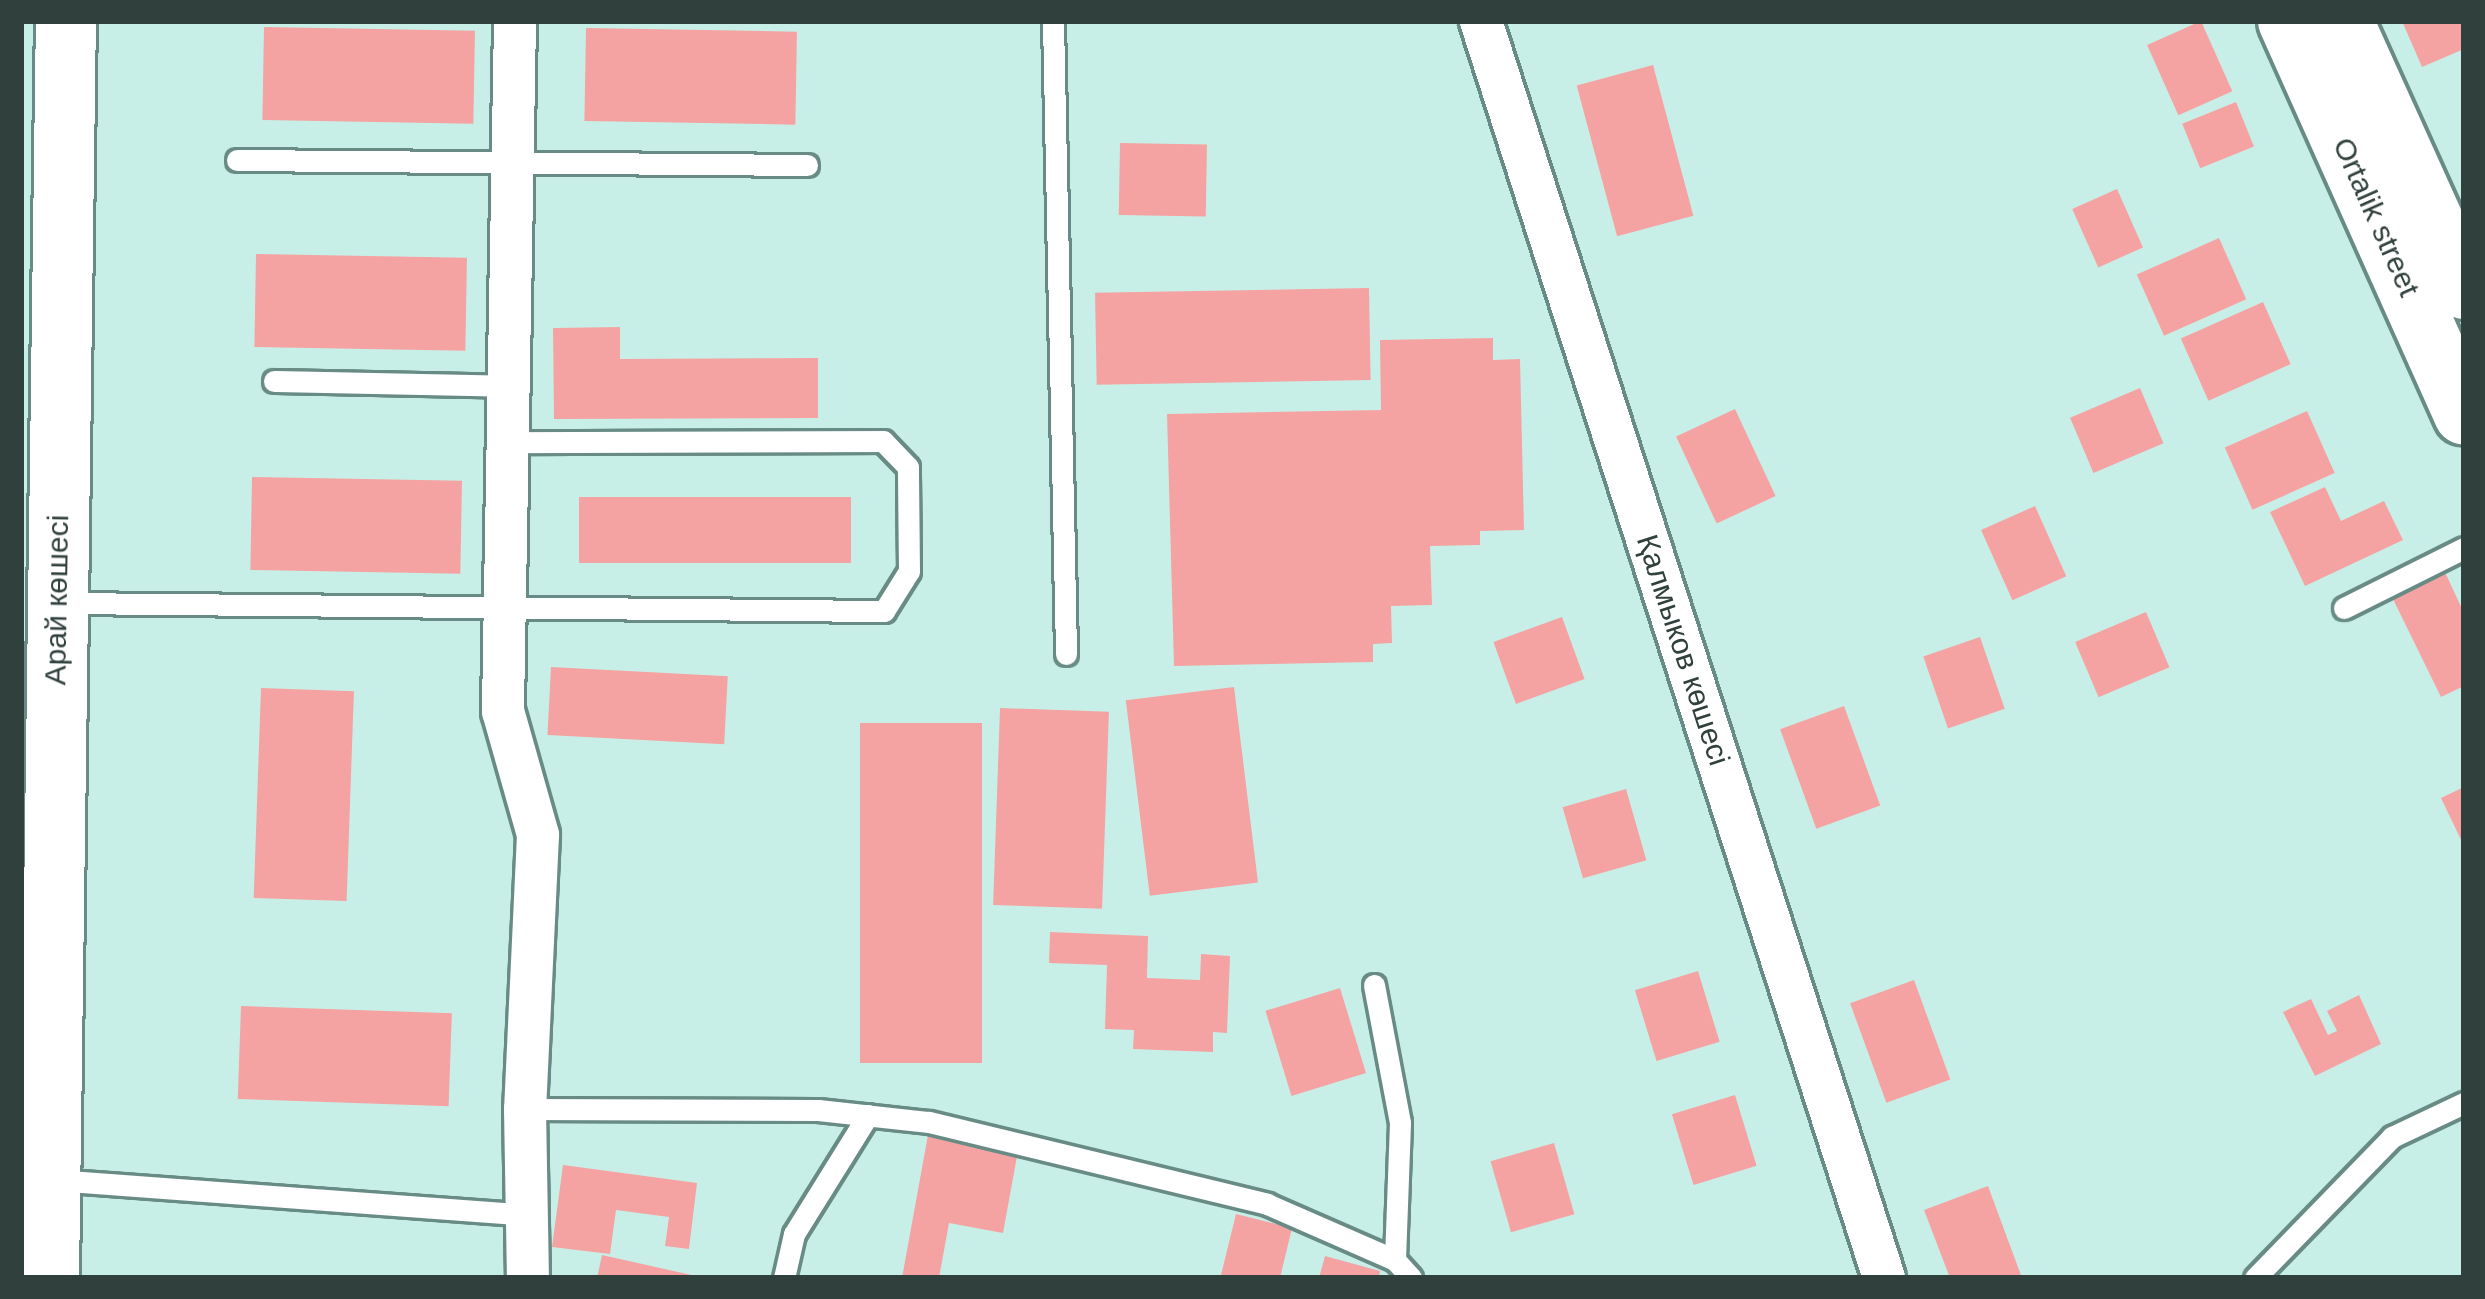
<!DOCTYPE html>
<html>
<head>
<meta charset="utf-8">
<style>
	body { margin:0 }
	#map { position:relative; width:2485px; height:1299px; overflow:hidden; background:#c8efe7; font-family:Arial,sans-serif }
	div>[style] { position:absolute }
	.building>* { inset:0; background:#f5a3a2; transform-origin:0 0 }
	.roads { filter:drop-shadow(3px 0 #688c85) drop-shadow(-3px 0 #688c85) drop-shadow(0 3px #688c85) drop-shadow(0 -3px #688c85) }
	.lane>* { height:21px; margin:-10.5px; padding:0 10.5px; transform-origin:10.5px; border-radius:10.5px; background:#fff }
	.street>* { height:42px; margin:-21px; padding:0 21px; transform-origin:21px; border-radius:21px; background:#fff }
	.secondary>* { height:60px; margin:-30px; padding:0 30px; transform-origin:30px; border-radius:30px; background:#fff }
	span { translate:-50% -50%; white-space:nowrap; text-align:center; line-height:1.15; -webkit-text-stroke:10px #fff; paint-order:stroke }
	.street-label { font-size:30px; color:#30403d }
	.frame { position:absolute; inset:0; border:24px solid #30403d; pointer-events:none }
</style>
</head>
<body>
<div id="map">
	<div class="building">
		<i style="left:2201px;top:21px;width:77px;height:59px;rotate:66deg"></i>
		<i style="clip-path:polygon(2402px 21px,2464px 21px,2464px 49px,2422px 67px)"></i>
		<i style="left:264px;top:27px;width:211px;height:93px;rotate:1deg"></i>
		<i style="left:586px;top:28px;width:211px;height:93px;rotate:1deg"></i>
		<i style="left:1653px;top:65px;width:156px;height:79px;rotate:75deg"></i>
		<i style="left:2236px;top:102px;width:48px;height:58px;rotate:68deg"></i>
		<i style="left:1120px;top:143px;width:87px;height:72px;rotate:1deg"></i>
		<i style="left:2117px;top:189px;width:64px;height:49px;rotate:66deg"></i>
		<i style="left:2219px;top:238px;width:67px;height:90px;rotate:66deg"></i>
		<i style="left:256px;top:254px;width:211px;height:93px;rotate:1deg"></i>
		<i style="left:1369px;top:288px;width:92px;height:274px;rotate:89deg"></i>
		<i style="left:2263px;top:302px;width:68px;height:90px;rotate:66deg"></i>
		<i style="clip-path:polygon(620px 327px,620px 359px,818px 358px,818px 418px,554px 419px,553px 328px)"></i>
		<i style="clip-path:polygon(1493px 338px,1493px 360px,1520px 359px,1524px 530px,1480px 531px,1480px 545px,1430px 546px,1432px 605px,1391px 606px,1392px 643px,1373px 644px,1373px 662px,1174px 666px,1167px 414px,1381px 410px,1380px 340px)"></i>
		<i style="left:2140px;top:388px;width:60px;height:76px;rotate:67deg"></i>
		<i style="left:1735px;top:409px;width:96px;height:65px;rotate:65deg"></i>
		<i style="left:2307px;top:411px;width:68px;height:90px;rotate:66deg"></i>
		<i style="left:252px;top:477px;width:210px;height:93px;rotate:1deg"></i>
		<i style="clip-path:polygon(2325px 487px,2341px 521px,2384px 501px,2403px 540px,2305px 586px,2270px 512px)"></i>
		<i style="left:851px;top:497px;width:66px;height:272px;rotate:90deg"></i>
		<i style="left:2035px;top:506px;width:77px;height:59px;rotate:66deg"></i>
		<i style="clip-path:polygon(2443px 568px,2464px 613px,2464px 686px,2441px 697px,2390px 593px)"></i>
		<i style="left:2146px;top:612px;width:60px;height:77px;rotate:67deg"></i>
		<i style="left:1562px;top:617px;width:66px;height:73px;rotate:70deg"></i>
		<i style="left:1980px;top:637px;width:76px;height:60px;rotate:71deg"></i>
		<i style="left:551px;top:667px;width:177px;height:68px;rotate:3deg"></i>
		<i style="left:1234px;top:687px;width:197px;height:109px;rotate:83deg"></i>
		<i style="left:261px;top:688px;width:93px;height:210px;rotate:2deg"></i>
		<i style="left:1844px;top:706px;width:106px;height:68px;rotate:70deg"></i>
		<i style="left:1000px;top:708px;width:109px;height:197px;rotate:2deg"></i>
		<i style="left:860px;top:723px;width:122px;height:340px"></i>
		<i style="clip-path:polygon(2464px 787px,2464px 846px,2441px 798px)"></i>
		<i style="left:1626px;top:789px;width:74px;height:66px;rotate:74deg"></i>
		<i style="clip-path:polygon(1050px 932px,1148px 936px,1147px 978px,1200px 980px,1201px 954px,1230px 956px,1227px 1033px,1213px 1032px,1213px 1052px,1133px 1049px,1134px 1030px,1105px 1029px,1107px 965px,1049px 963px)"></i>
		<i style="left:1698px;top:971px;width:74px;height:66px;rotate:73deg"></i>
		<i style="left:1914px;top:980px;width:106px;height:68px;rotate:70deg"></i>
		<i style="left:1340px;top:988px;width:89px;height:78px;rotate:73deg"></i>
		<i style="clip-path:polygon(2359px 995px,2381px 1044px,2315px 1076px,2283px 1012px,2311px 999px,2328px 1035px,2337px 1031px,2327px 1011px)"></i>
		<i style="left:241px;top:1006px;width:211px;height:93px;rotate:2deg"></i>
		<i style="left:1735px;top:1095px;width:74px;height:66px;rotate:73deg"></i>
		<i style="clip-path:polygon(928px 1135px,1018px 1151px,1003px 1233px,949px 1223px,939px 1278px,902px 1278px)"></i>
		<i style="left:1554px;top:1143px;width:74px;height:66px;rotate:74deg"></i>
		<i style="clip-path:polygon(563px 1165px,697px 1183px,689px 1249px,665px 1246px,669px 1217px,616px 1210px,610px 1254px,552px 1247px)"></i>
		<i style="clip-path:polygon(1988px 1186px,2022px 1278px,1950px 1278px,1924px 1210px)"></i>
		<i style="clip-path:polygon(1236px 1214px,1292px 1228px,1280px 1278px,1221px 1275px)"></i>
		<i style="clip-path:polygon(602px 1255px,696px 1276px,696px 1278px,597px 1278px)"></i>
		<i style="clip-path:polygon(1325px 1256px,1380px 1271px,1379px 1278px,1319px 1278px)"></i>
	</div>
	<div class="roads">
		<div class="lane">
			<i style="left:1053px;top:21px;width:633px;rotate:88.82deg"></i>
			<i style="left:237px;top:160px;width:570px;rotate:0.5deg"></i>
			<i style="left:274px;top:381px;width:234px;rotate:1.2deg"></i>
			<i style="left:64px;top:603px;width:820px;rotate:0.56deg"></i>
			<i style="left:884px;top:611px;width:47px;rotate:-58deg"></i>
			<i style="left:909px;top:571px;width:104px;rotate:-90.6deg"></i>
			<i style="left:908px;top:467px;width:36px;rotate:-134deg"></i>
			<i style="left:883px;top:441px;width:376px;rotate:179.8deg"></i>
			<i style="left:2344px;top:608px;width:134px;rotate:-26.6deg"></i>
			<i style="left:1374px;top:985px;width:140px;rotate:79.3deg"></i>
			<i style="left:1400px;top:1123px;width:137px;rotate:92.1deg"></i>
			<i style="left:525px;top:1109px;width:293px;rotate:0.2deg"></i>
			<i style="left:818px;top:1110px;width:112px;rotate:6.2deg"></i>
			<i style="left:929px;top:1122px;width:348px;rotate:13.6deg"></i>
			<i style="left:1267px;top:1204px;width:140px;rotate:23.6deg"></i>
			<i style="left:1395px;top:1260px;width:24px;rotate:48deg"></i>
			<i style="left:55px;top:1180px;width:473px;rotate:4.2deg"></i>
			<i style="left:784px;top:1278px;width:45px;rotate:-77.2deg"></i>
			<i style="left:794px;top:1234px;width:140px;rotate:-58.1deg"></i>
			<i style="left:2255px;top:1278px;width:197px;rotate:-45.8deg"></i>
			<i style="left:2392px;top:1137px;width:80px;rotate:-25.3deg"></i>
		</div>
		<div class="street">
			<i style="left:515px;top:21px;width:690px;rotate:91deg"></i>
			<i style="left:503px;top:711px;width:129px;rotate:74.2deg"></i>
			<i style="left:538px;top:835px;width:274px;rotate:92.7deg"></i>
			<i style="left:525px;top:1109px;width:169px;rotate:89deg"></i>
			<i style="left:1481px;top:21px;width:1320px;rotate:72.22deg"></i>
		</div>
		<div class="secondary">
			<i style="left:2288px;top:21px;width:431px;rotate:65.9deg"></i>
			<i style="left:2343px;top:21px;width:294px;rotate:65.7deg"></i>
			<i style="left:49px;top:1278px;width:1257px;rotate:-89.23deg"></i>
		</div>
	</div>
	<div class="street-label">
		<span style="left:2376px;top:217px;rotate:66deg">Ortalik street</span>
		<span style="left:57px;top:600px;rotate:-89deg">Арай көшесі</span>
		<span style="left:1683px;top:650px;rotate:72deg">Қалмыков көшесі</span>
	</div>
	<div class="frame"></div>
</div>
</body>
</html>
